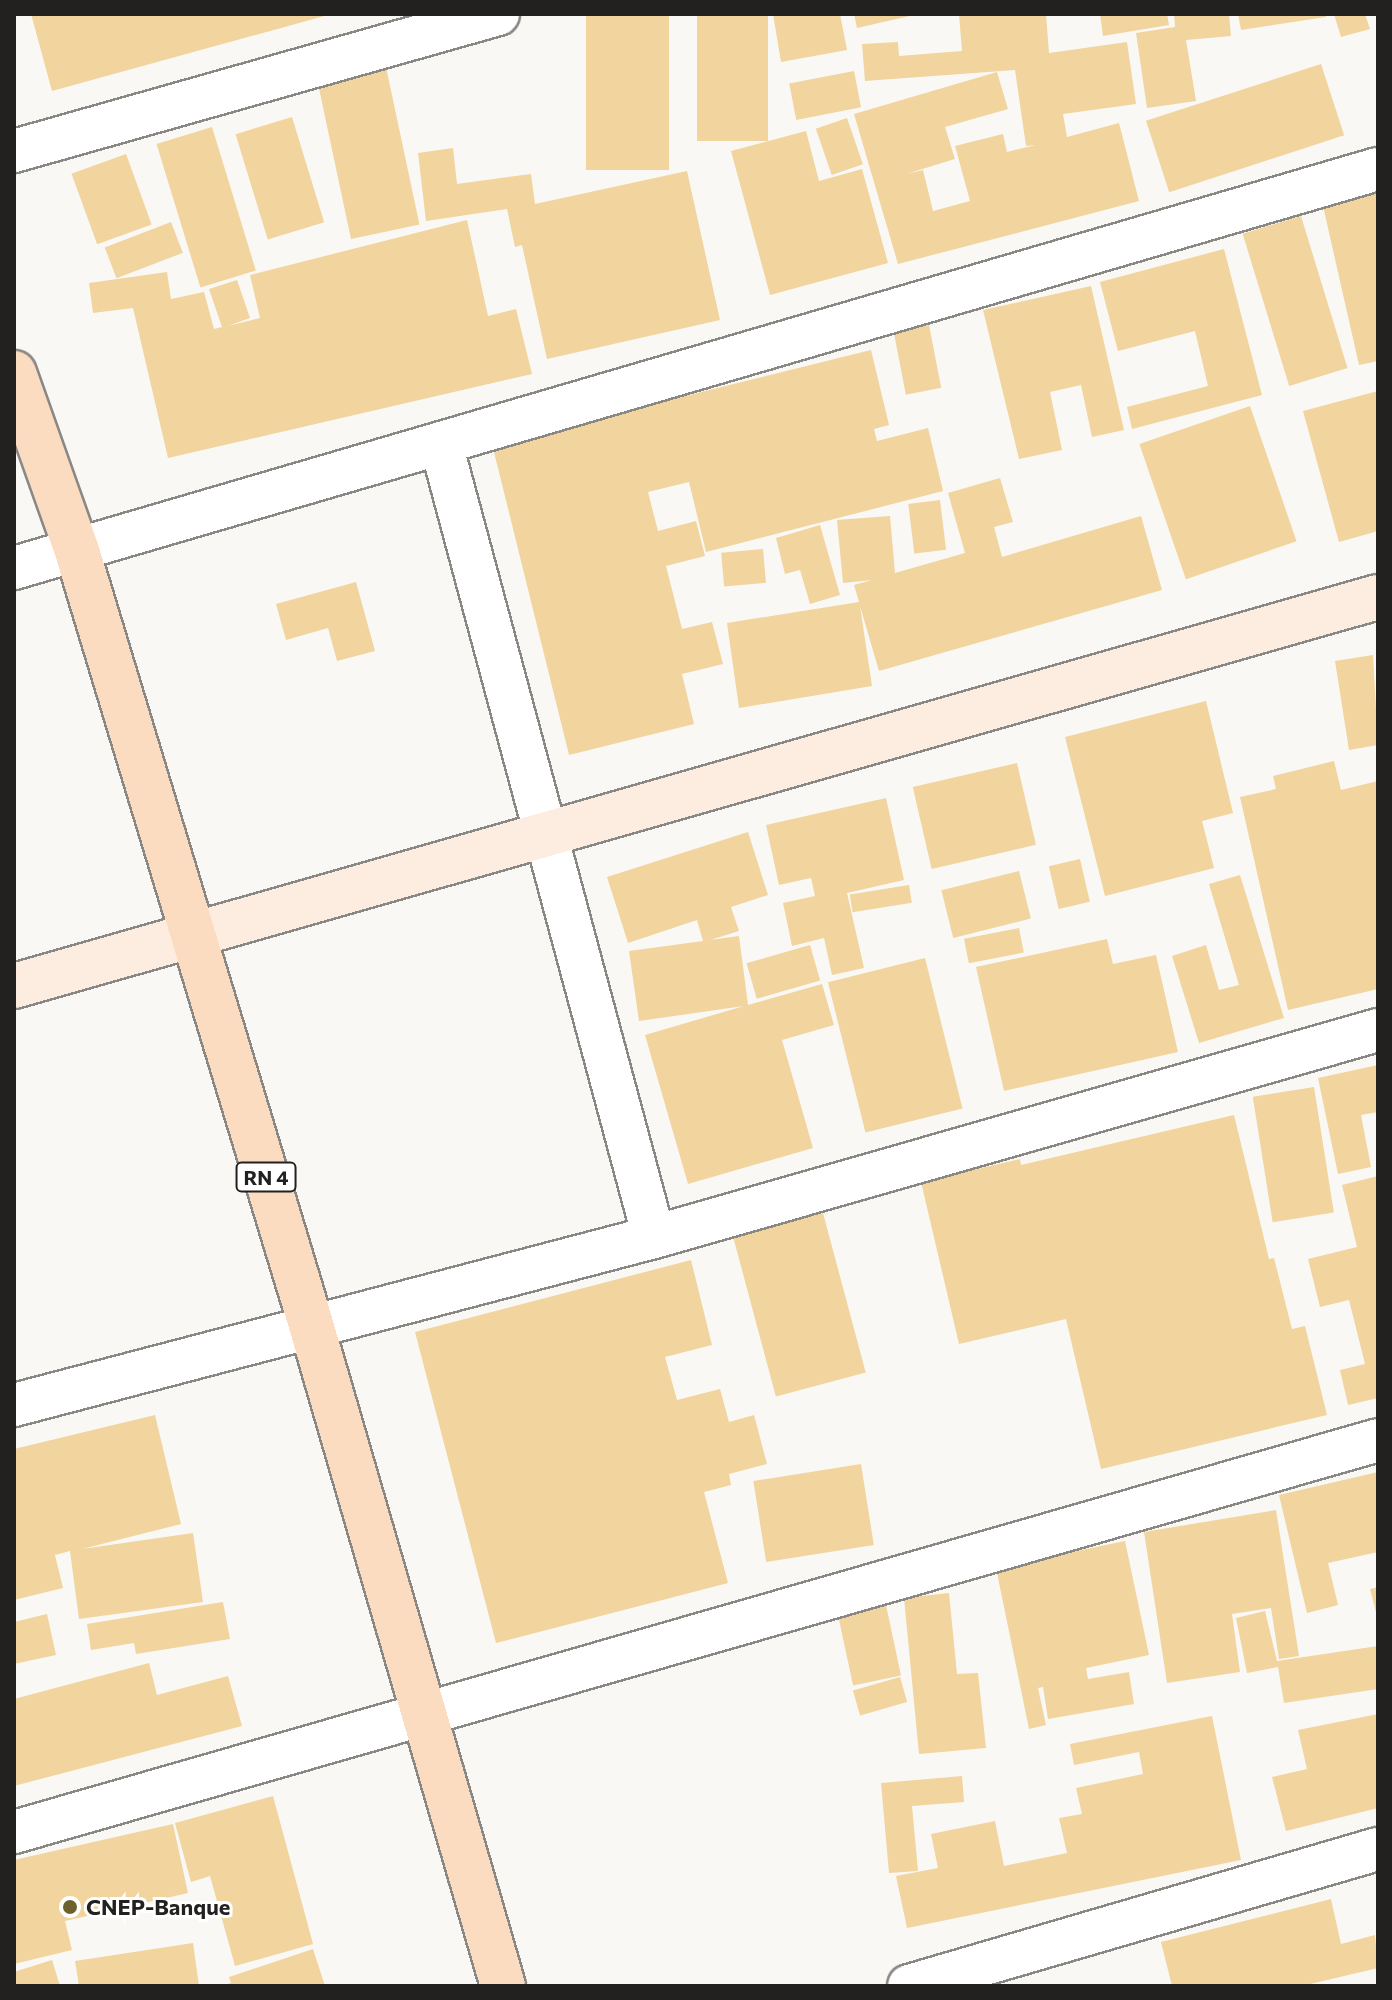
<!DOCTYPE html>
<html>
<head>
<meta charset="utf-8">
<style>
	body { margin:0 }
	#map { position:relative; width:1392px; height:2000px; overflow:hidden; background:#faf8f5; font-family:Commissioner,sans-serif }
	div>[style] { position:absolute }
	.building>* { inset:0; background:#f1d49e; transform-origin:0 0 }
	.roads { filter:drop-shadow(2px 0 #8a8885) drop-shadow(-2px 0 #8a8885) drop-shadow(0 2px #8a8885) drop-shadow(0 -2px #8a8885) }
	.street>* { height:42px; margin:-21px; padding:0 21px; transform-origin:21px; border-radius:21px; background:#fff }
	.secondary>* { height:44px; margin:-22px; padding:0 22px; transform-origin:22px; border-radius:22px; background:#fdede0 }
	.primary>* { height:44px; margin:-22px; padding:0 22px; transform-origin:22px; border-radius:22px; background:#fbdcc1 }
	.dots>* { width:22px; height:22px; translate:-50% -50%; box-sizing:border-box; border:4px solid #fff; border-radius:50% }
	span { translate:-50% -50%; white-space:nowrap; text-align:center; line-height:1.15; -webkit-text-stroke:6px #fff; paint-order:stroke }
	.shield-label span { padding:2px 6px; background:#fff; border:2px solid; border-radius:6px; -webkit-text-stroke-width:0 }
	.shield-label { font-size:20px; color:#222120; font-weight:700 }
	.poi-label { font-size:22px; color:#222120; font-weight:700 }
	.left { translate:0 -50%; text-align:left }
	.frame { position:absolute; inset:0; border:16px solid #222120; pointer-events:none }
</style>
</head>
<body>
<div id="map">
	<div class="building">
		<i style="clip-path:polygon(31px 14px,328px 14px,328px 15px,52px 91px)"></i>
		<i style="left:586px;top:14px;width:83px;height:156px"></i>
		<i style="left:697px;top:14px;width:71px;height:127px"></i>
		<i style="clip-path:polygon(773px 14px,840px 14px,847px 50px,781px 62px)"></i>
		<i style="clip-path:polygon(854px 14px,913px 14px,914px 15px,857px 28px)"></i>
		<i style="clip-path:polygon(959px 14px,1046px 14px,1049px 53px,1127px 42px,1136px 104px,1063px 114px,1067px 137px,1119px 123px,1139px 201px,898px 264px,854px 114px,997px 72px,1008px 109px,945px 127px,955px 159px,906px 174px,923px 170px,933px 211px,970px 201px,955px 146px,1003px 134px,1007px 152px,1036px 145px,1026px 146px,1015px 70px,865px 81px,862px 44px,898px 42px,899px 56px,962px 51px)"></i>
		<i style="clip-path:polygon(1100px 14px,1167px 14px,1169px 25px,1103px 36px)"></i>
		<i style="clip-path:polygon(1174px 14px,1229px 14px,1231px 36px,1186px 40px,1196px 101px,1147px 108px,1136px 33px,1175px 27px)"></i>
		<i style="clip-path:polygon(1238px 14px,1325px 14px,1326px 17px,1241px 30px)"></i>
		<i style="clip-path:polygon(1334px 14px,1365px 14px,1370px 29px,1341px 37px)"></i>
		<i style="left:1321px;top:64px;width:75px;height:184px;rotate:72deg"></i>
		<i style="left:386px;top:67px;width:161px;height:70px;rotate:78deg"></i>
		<i style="left:854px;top:71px;width:37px;height:66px;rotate:79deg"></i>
		<i style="left:292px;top:117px;width:110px;height:59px;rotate:73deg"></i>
		<i style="left:847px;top:118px;width:49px;height:33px;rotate:71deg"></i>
		<i style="left:212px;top:127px;width:150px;height:58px;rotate:73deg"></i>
		<i style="clip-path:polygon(806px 131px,819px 181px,862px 169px,888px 263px,770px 295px,731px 151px)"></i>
		<i style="clip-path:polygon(453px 148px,457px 184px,531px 174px,535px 204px,687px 171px,720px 320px,547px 359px,522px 245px,515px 247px,507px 209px,426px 221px,418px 153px)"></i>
		<i style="left:126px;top:154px;width:75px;height:58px;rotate:70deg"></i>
		<i style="clip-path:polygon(1378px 193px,1378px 361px,1359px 365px,1323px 206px)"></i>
		<i style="left:1301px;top:216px;width:159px;height:61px;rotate:73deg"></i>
		<i style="clip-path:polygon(467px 220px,488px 316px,516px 309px,532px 374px,168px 458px,133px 308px,93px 313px,89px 283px,167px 272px,171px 299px,204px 292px,214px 329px,222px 327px,209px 289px,237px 280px,250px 318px,228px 326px,260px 318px,250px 275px)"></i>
		<i style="left:171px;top:222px;width:33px;height:71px;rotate:69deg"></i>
		<i style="clip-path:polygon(1224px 249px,1262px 395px,1132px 429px,1127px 407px,1208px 386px,1195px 331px,1118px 351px,1100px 282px)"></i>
		<i style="clip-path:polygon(1091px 286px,1124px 430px,1092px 437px,1081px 385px,1050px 392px,1062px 450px,1019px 459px,983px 310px)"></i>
		<i style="left:929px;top:325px;width:64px;height:36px;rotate:79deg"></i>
		<i style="clip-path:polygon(871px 350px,889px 425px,874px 429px,877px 441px,928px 428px,943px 491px,706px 552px,689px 482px,648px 492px,658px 531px,696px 521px,705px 556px,666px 566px,682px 629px,712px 622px,723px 664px,682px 674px,694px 724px,569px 755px,492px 444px)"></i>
		<i style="clip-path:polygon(1378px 391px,1378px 531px,1339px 542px,1303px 411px)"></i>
		<i style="left:1250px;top:406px;width:143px;height:117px;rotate:71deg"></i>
		<i style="clip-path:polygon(1000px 478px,1013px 522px,994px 527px,1002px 557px,1141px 516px,1162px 590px,879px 671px,860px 606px,872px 686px,739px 708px,727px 623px,859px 602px,854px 585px,872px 580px,843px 583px,837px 520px,890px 516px,895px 573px,965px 553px,948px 493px)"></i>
		<i style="left:940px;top:500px;width:50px;height:32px;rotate:83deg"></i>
		<i style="clip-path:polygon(820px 525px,840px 595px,810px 604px,800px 570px,785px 574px,776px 538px)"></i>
		<i style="left:763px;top:549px;width:34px;height:42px;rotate:85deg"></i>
		<i style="clip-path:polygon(356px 582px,375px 651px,337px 661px,328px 628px,286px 640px,276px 604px)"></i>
		<i style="clip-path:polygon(1373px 655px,1378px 745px,1349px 750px,1335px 661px)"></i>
		<i style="clip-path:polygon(1206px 701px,1233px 813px,1202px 821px,1214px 868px,1105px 896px,1065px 737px)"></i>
		<i style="clip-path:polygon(1334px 761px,1341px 790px,1378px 781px,1378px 989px,1288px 1010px,1240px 797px,1276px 789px,1273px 776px)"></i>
		<i style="left:1017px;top:763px;width:84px;height:107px;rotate:77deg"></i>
		<i style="clip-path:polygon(886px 798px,904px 880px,847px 893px,864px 968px,832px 975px,824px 938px,792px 946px,783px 903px,815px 896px,811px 878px,779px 885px,766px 825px)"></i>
		<i style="clip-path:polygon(748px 832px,768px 895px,731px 907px,739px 931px,710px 940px,739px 936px,748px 1005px,822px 984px,834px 1025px,782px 1040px,813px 1148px,688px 1184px,645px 1035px,744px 1006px,639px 1021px,629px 951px,703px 941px,697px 920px,628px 943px,607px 877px)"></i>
		<i style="left:1080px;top:859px;width:44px;height:32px;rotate:77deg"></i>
		<i style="left:1019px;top:871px;width:49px;height:80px;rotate:76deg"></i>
		<i style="clip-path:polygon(1240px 875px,1284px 1018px,1199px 1043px,1172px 956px,1206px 945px,1219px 990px,1239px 985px,1209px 884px)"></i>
		<i style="left:909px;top:885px;width:18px;height:60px;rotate:81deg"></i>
		<i style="left:1019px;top:928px;width:25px;height:56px;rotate:79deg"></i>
		<i style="clip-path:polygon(1107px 939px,1113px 964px,1156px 955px,1178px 1052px,1004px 1091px,976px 967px)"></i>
		<i style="left:810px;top:945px;width:37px;height:66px;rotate:74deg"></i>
		<i style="left:925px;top:958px;width:155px;height:100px;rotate:76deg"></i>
		<i style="clip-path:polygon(1378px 1065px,1378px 1112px,1361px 1115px,1371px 1167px,1338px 1174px,1318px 1078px)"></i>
		<i style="left:1314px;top:1087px;width:127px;height:62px;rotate:81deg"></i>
		<i style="clip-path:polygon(1234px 1115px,1269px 1259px,1274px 1258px,1292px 1329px,1305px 1326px,1327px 1415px,1101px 1469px,1066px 1319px,959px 1344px,921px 1182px,1020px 1159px,1021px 1165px)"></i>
		<i style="clip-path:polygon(1378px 1176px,1378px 1398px,1348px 1405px,1340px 1370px,1365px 1364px,1349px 1300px,1320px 1307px,1308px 1259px,1357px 1247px,1342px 1185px)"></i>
		<i style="left:823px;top:1213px;width:165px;height:93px;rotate:75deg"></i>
		<i style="clip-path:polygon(691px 1260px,712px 1345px,665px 1357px,677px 1400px,720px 1389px,729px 1422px,754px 1415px,767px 1464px,729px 1474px,731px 1485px,704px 1492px,728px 1583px,496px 1643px,415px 1332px)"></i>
		<i style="clip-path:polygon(155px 1415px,181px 1524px,82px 1549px,193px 1533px,203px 1602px,79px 1619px,70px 1551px,55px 1555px,63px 1588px,14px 1600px,14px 1449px)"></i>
		<i style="left:861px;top:1464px;width:82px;height:109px;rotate:81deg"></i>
		<i style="clip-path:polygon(1378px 1472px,1378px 1552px,1328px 1563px,1338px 1605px,1307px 1613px,1279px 1495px)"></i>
		<i style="clip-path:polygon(1276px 1510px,1299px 1656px,1279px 1659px,1271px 1608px,1232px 1614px,1240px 1672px,1167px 1683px,1144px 1532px)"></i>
		<i style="clip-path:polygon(1125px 1541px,1149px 1655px,1086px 1668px,1088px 1679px,1129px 1672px,1134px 1704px,1048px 1719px,1043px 1687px,1038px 1688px,1046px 1725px,1029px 1729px,996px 1568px)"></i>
		<i style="clip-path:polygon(1378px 1587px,1378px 1616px,1377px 1616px,1370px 1589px)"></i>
		<i style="clip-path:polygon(949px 1593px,957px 1674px,978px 1673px,986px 1748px,919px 1754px,904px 1598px)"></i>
		<i style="clip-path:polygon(223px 1602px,230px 1639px,136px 1654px,134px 1643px,91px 1650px,87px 1624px)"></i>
		<i style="left:886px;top:1605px;width:72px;height:49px;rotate:78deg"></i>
		<i style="clip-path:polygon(1265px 1611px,1277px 1661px,1378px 1646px,1378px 1689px,1284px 1703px,1278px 1667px,1247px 1673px,1236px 1618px)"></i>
		<i style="clip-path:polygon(47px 1614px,56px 1655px,14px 1664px,14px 1622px)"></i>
		<i style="clip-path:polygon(149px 1663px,157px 1695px,228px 1676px,242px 1726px,14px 1786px,14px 1699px)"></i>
		<i style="left:900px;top:1677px;width:26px;height:49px;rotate:74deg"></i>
		<i style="clip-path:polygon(1378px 1714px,1378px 1808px,1286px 1831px,1272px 1777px,1307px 1769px,1298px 1730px)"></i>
		<i style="clip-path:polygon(1212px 1716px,1241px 1860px,907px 1928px,896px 1876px,938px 1868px,931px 1834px,995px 1821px,1004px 1866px,1067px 1853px,1059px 1818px,1082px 1814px,1076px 1788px,1143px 1774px,1139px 1752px,1074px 1765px,1070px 1744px)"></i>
		<i style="clip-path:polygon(962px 1776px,964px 1802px,912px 1806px,918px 1871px,889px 1873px,881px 1783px)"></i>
		<i style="clip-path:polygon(273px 1796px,313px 1944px,235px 1966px,210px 1876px,191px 1882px,175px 1823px)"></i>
		<i style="clip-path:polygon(173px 1824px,188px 1893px,65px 1921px,72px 1950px,14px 1964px,14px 1860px)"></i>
		<i style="clip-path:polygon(1331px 1899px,1341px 1944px,1375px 1935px,1378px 1968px,1302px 1986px,1172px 1986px,1161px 1942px)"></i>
		<i style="clip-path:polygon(193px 1943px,199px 1986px,79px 1986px,75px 1961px)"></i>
		<i style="clip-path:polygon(313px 1949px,325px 1986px,220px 1986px,231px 1983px,229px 1977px)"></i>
		<i style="clip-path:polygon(52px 1960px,60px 1986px,14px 1986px,14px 1972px)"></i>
	</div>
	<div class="roads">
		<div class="street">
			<i style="left:14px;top:151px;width:503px;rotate:-15.8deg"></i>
			<i style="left:441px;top:444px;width:821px;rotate:74.97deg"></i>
			<i style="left:14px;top:568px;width:1421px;rotate:-16.31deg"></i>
			<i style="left:14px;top:1405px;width:662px;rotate:-14.71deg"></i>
			<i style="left:654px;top:1237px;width:753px;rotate:-15.96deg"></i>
			<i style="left:14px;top:1832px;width:1419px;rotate:-16.03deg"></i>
			<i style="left:909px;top:1986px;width:489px;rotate:-16.3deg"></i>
		</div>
		<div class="secondary">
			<i style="left:14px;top:986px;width:1418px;rotate:-15.92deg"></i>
		</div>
		<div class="primary">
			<i style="left:14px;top:373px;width:189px;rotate:70.5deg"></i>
			<i style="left:77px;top:551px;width:812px;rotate:73.17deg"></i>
			<i style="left:312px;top:1328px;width:685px;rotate:73.81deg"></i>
		</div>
	</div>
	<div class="dots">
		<i style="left:70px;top:1907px;background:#6d612e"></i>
	</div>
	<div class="shield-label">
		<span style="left:266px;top:1177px">RN 4</span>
	</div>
	<div class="poi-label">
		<span class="left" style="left:86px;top:1907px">CNEP-Banque</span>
	</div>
	<div class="frame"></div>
</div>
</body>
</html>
